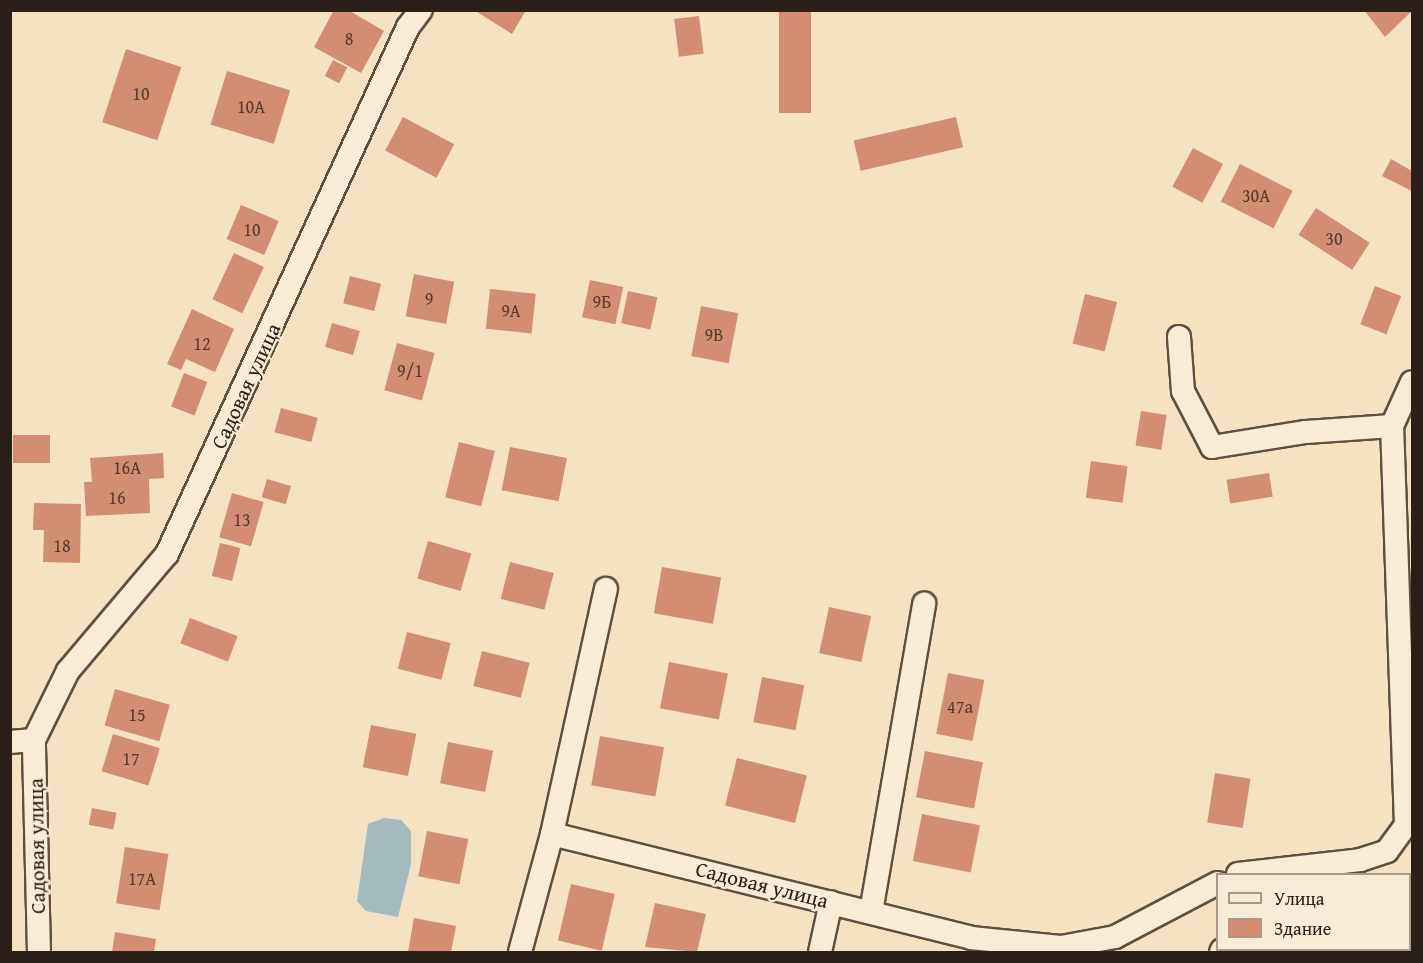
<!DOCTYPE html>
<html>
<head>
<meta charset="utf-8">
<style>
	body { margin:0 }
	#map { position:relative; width:1423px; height:963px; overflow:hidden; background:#f4e2c2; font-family:"Gentium Book Plus",serif }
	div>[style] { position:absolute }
	.water>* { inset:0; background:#a1bbbe }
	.building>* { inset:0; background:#d38d72; transform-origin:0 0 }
	.roads { filter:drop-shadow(2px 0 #5d5043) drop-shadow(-2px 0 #5d5043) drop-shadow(0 2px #5d5043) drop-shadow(0 -2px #5d5043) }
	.street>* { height:22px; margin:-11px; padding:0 11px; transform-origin:11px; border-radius:11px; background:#f8ecd7 }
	span { translate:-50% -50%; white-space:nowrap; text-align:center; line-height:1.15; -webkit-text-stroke:4.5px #f8ecd7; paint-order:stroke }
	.number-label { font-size:18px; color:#553b2f }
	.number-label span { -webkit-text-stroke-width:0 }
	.street-label { font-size:21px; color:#2b2019 }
	.frame { position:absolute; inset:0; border:12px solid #2b2019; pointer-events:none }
	.legend { position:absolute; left:1216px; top:873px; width:195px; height:78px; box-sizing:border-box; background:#f8ecd7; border:2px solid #a69a8b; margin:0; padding:8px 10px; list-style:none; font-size:18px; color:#2b2019 }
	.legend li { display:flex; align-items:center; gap:12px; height:30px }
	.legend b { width:30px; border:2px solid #a69a8b }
</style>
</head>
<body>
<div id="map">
	<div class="water">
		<i style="clip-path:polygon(384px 818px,401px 820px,411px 831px,411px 864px,398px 917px,366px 911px,357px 901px,368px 824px)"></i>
	</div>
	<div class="building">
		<i style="clip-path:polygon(334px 10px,348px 10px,384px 31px,361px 73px,314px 47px)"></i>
		<i style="clip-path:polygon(474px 10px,526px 10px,512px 34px)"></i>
		<i style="left:779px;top:10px;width:32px;height:103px"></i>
		<i style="clip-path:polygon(1364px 10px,1412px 10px,1412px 11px,1385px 37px)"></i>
		<i style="left:699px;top:16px;width:38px;height:25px;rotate:83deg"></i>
		<i style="left:126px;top:49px;width:58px;height:77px;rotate:18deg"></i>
		<i style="left:333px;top:60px;width:16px;height:18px;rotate:27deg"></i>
		<i style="left:227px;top:71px;width:66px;height:56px;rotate:17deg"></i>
		<i style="left:403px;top:117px;width:58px;height:38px;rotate:28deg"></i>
		<i style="left:956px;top:117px;width:31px;height:105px;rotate:77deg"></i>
		<i style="left:1193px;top:148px;width:34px;height:44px;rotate:28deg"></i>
		<i style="clip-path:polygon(1391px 159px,1412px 171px,1412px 191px,1382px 176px)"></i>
		<i style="left:1240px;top:164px;width:59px;height:42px;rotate:27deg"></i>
		<i style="left:241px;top:205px;width:41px;height:37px;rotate:23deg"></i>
		<i style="left:1316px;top:208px;width:64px;height:32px;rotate:33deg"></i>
		<i style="left:234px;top:253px;width:33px;height:51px;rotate:25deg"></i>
		<i style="left:414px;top:274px;width:41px;height:43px;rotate:11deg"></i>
		<i style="left:350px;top:276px;width:32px;height:28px;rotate:14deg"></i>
		<i style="left:590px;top:280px;width:34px;height:38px;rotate:12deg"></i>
		<i style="left:1375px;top:286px;width:28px;height:41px;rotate:21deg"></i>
		<i style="left:490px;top:289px;width:46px;height:40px;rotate:6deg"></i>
		<i style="left:628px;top:291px;width:30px;height:33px;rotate:12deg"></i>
		<i style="left:1085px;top:294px;width:33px;height:51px;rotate:14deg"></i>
		<i style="left:701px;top:306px;width:38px;height:51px;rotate:11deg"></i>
		<i style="clip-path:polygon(192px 309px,234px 329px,215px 372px,186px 359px,181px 370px,167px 364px)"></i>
		<i style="left:332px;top:323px;width:29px;height:25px;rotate:16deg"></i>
		<i style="left:397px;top:343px;width:39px;height:49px;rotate:15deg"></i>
		<i style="left:184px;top:373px;width:25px;height:36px;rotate:21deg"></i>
		<i style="left:281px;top:408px;width:38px;height:25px;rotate:15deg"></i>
		<i style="left:1141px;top:411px;width:26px;height:35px;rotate:9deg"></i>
		<i style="left:50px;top:435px;width:28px;height:37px;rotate:90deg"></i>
		<i style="left:459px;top:442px;width:37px;height:57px;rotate:14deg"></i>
		<i style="left:510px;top:447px;width:58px;height:44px;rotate:11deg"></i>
		<i style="clip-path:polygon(163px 453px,164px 478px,149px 479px,150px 513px,86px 516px,84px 482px,92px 482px,90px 458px)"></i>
		<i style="left:1091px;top:461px;width:37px;height:37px;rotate:8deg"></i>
		<i style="left:1269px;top:473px;width:24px;height:43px;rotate:81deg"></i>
		<i style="left:267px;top:479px;width:25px;height:19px;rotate:16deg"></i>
		<i style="left:232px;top:493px;width:33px;height:46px;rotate:16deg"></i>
		<i style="clip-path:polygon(34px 503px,81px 504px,80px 563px,43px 562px,44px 530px,33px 530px)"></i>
		<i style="left:428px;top:541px;width:45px;height:39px;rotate:16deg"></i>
		<i style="left:220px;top:543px;width:21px;height:34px;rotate:14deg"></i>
		<i style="left:510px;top:562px;width:45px;height:38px;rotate:14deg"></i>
		<i style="left:662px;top:567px;width:60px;height:47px;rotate:10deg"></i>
		<i style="left:829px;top:607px;width:43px;height:47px;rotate:12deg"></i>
		<i style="left:190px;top:618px;width:51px;height:27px;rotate:21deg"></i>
		<i style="left:407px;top:632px;width:45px;height:38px;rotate:14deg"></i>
		<i style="left:482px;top:651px;width:49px;height:36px;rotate:14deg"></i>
		<i style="left:669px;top:662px;width:60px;height:47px;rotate:11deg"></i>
		<i style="left:948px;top:673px;width:37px;height:62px;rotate:11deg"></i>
		<i style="left:762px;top:677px;width:43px;height:46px;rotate:11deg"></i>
		<i style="left:115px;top:689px;width:57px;height:38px;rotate:16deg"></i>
		<i style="left:371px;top:725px;width:46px;height:43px;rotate:11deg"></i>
		<i style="left:113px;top:734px;width:49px;height:39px;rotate:17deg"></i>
		<i style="left:600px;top:736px;width:65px;height:50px;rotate:10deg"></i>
		<i style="left:448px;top:742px;width:46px;height:42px;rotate:11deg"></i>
		<i style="left:925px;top:751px;width:59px;height:47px;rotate:11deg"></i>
		<i style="left:737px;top:758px;width:72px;height:49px;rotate:14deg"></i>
		<i style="left:1215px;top:773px;width:36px;height:50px;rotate:9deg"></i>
		<i style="left:92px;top:808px;width:25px;height:17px;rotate:11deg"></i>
		<i style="left:922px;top:814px;width:59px;height:48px;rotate:11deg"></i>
		<i style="left:427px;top:831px;width:42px;height:46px;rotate:11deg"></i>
		<i style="left:125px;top:847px;width:44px;height:57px;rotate:9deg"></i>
		<i style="left:571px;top:884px;width:45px;height:58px;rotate:13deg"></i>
		<i style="clip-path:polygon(655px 903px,706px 914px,697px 952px,645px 947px)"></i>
		<i style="clip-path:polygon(414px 918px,456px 926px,451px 952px,408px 952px)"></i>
		<i style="clip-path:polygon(115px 932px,156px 939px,154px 952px,112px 952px)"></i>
		<i style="clip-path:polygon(1410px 934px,1412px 952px,1403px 952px,1410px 950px)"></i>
		<i style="clip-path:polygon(1330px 950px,1372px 950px,1329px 952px)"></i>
	</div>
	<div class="roads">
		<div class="street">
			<i style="left:1179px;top:337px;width:54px;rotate:85.8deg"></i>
			<i style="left:1183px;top:391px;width:63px;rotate:62.6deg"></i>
			<i style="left:1212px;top:447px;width:95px;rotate:-9.1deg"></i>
			<i style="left:1306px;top:432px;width:86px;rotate:-4deg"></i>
			<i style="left:10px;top:742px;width:24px;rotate:-5deg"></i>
			<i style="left:552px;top:834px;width:432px;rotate:13.9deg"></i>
			<i style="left:971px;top:938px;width:90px;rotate:5.7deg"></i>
			<i style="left:1061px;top:947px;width:55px;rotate:-10.5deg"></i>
			<i style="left:1115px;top:937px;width:116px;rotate:-27.7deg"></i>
			<i style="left:1238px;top:874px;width:123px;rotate:-6.5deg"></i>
			<i style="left:1360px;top:860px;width:28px;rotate:-18deg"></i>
			<i style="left:1387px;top:851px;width:32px;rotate:-54deg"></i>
			<i style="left:1406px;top:825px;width:399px;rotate:-92deg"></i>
			<i style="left:1392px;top:426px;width:48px;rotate:-65.6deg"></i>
			<i style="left:871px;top:912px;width:313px;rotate:-80.2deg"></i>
			<i style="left:39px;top:952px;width:212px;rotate:-91.4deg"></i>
			<i style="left:34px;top:740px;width:77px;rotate:-63.8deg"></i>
			<i style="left:68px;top:671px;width:153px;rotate:-49.8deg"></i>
			<i style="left:167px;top:554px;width:579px;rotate:-65.43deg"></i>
			<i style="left:408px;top:27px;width:21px;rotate:-53deg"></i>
			<i style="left:520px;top:952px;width:122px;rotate:-74.8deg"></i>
			<i style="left:552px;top:834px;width:251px;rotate:-77.6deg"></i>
			<i style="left:820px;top:952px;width:51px;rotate:-77.6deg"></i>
			<i style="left:1221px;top:952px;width:2px;rotate:-63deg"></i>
		</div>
	</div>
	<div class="number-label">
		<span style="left:349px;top:39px">8</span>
		<span style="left:141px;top:94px">10</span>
		<span style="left:251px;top:107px">10А</span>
		<span style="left:1256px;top:196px">30А</span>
		<span style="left:252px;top:230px">10</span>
		<span style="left:1334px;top:239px">30</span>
		<span style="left:429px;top:299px">9</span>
		<span style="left:602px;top:302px">9Б</span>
		<span style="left:511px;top:311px">9А</span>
		<span style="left:714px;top:335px">9В</span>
		<span style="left:202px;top:344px">12</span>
		<span style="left:410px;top:371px">9/1</span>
		<span style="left:127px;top:468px">16А</span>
		<span style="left:117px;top:498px">16</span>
		<span style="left:242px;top:520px">13</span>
		<span style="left:62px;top:546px">18</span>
		<span style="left:960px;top:707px">47а</span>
		<span style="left:137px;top:715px">15</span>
		<span style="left:131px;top:759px">17</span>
		<span style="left:142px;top:879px">17А</span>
	</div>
	<div class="street-label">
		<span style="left:246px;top:386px;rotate:-65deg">Садовая улица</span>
		<span style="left:37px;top:846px;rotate:-91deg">Садовая улица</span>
		<span style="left:762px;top:885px;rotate:14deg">Садовая улица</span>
	</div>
	<div class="frame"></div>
	<ul class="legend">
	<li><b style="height:8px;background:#f8ecd7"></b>Улица</li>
	<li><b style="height:16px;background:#d38d72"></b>Здание</li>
	</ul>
</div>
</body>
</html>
